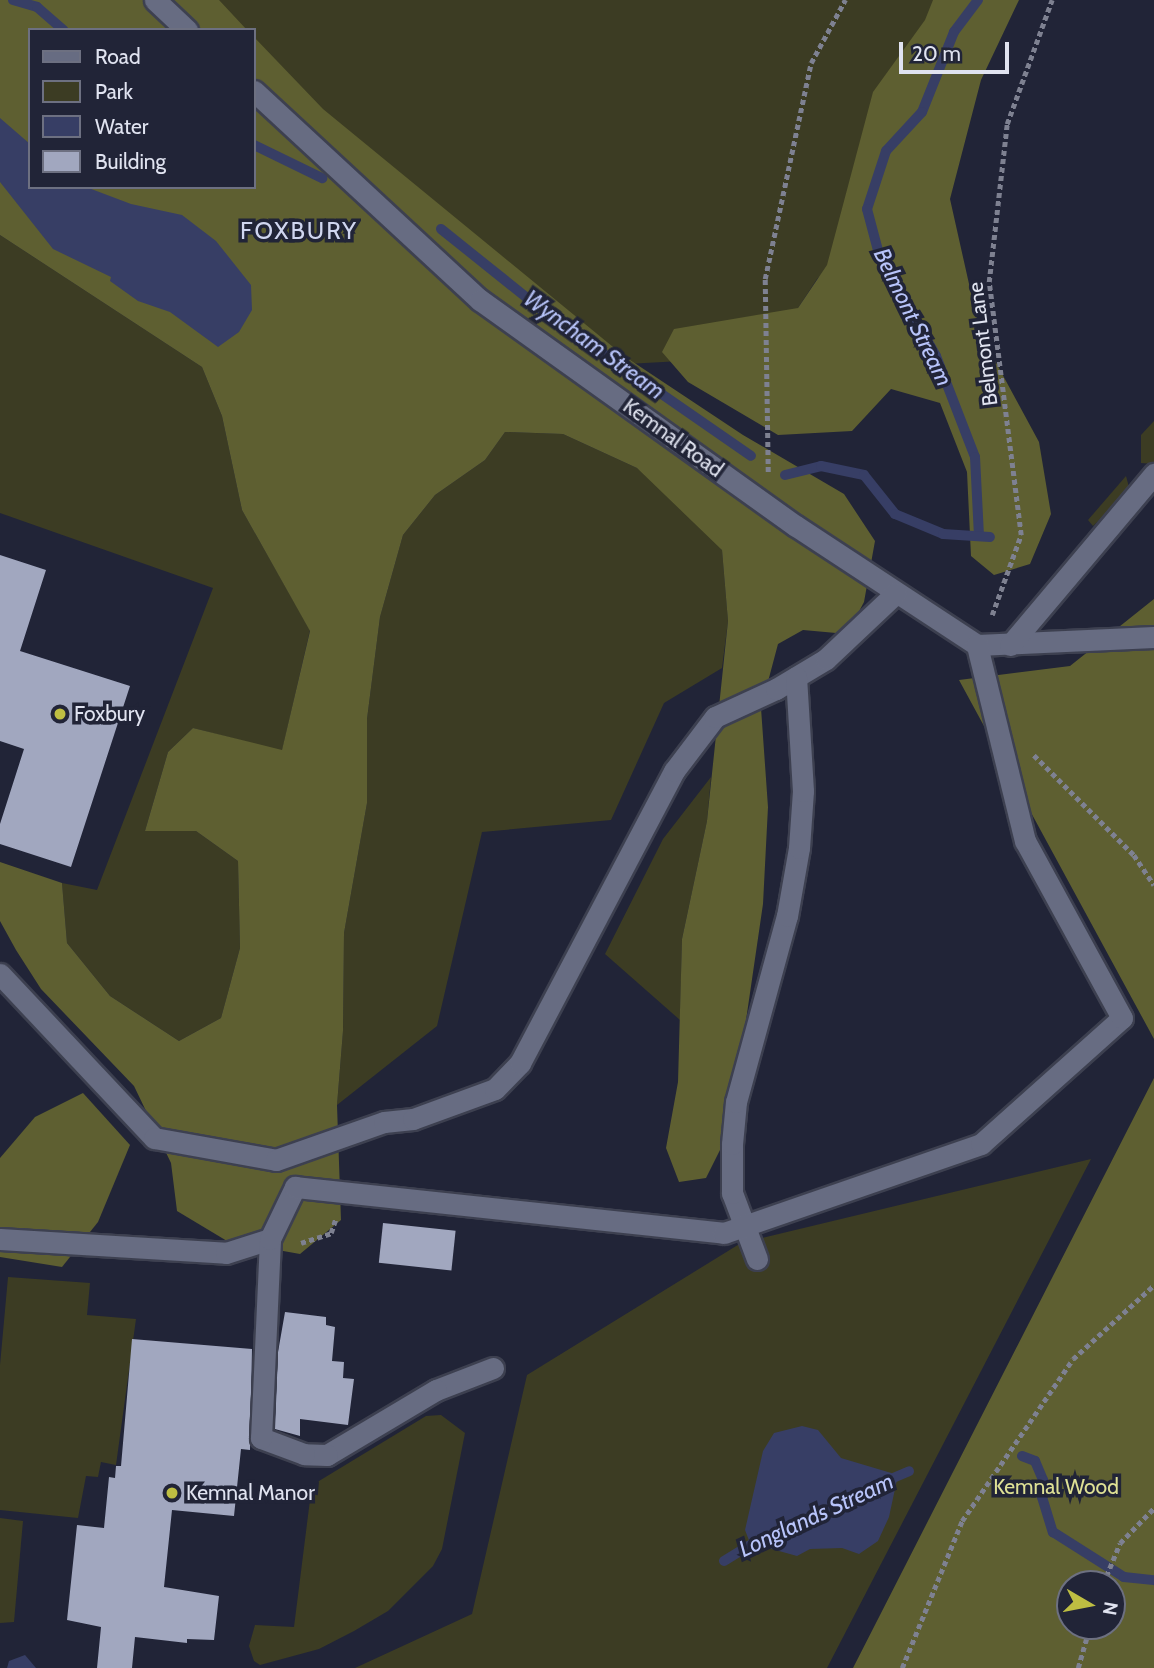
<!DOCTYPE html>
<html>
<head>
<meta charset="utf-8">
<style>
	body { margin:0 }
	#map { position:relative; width:1154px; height:1668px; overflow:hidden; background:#212437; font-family:Cabin,sans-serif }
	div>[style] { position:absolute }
	.green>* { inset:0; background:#3c3c23 }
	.forest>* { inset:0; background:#5e5f31 }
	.water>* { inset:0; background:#373e65 }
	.stream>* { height:10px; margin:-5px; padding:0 5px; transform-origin:5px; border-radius:5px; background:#373e65 }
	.building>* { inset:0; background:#a1a7bf; transform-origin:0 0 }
	.path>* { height:4.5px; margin-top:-2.25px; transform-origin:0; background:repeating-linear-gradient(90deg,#7e8191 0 5px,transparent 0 8.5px) }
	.roads { filter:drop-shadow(2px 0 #3d4050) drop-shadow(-2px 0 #3d4050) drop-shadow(0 2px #3d4050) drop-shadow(0 -2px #3d4050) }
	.minor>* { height:21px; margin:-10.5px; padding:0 10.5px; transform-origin:10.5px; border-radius:10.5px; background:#676c82 }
	.dots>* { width:19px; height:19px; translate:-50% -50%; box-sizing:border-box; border:4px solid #212437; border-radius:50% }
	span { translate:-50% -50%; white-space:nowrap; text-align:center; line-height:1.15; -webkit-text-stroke:7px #212437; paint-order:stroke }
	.street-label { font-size:21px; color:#e0e3f0 }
	.poi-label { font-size:21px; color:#e0e3f0 }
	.left { translate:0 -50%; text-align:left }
	.park-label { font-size:21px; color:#dfe195 }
	.water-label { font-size:23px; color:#b8c4fa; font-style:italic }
	.quarter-label { font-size:24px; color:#d0d6ef; letter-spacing:2px }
	.legend { position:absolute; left:28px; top:28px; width:228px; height:161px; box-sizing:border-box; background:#212437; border:2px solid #6d7081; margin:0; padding:9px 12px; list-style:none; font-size:21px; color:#e0e3f0 }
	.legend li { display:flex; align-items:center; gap:14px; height:35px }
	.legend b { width:35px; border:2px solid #6d7081 }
	.north { position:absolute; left:1056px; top:1570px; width:70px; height:70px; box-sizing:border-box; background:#212437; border:2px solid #6d7081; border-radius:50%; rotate:100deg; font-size:19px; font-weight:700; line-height:28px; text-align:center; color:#e0e3f0 }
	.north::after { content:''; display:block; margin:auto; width:24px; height:32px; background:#bebe42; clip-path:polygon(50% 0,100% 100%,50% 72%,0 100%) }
	.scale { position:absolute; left:899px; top:42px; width:110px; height:32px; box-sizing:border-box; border:4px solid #e0e3f0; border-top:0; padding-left:9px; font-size:21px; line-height:24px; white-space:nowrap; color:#e0e3f0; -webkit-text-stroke:5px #212437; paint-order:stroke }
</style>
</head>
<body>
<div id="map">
	<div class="green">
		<i style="clip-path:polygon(144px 0,980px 0,933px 166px,817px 279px,798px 308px,736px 358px,499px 371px,254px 115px,254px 30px,172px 30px)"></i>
		<i style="clip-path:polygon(0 235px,202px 367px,222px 416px,242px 510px,310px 630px,282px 751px,193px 728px,168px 752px,145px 831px,196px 831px,238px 861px,240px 948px,221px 1018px,179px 1041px,110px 996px,67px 943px,62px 883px,97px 890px,213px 588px,0 513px)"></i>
		<i style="clip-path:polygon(1154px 421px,1154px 464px,1141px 463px,1141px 435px)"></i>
		<i style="clip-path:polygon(505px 432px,563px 434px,637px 468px,691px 502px,722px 550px,728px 621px,722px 668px,664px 703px,611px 820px,482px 832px,437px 1026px,337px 1105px,343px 1031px,344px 933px,367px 803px,367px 719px,380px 617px,403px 535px,435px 495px,485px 460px)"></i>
		<i style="clip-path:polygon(1126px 476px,1130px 491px,1093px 526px,1088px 520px)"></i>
		<i style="clip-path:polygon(711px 777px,707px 821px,682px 939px,680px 1020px,605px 954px,663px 839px)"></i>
		<i style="clip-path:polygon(1091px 1159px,827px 1668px,355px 1668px,472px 1614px,527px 1375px,741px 1243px)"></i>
		<i style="clip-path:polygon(8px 1277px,90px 1283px,87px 1315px,136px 1319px,116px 1465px,101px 1462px,98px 1477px,86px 1476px,78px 1518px,0 1510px,0 1365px)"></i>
		<i style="clip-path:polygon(441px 1415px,465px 1433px,442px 1549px,433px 1566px,388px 1611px,354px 1631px,319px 1649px,260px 1665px,254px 1661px,249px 1646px,255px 1625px,294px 1627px,311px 1492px,319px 1481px,426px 1416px)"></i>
		<i style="clip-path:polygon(0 1518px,23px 1521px,14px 1622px,0 1623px)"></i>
	</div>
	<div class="forest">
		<i style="clip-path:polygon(0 0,219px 0,247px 30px,30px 30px,30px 187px,254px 187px,254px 37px,323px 109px,624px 356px,743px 435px,844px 494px,875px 541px,864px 602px,847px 634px,803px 630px,778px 644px,761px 708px,768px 807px,763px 904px,730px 1130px,706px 1178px,679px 1182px,666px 1148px,678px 1082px,682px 939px,707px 821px,728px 621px,722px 550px,637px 468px,563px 434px,505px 432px,485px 460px,435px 495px,403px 535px,380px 617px,367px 719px,367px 803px,344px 933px,343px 1031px,337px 1105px,341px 1220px,300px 1254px,227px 1241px,177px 1211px,171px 1163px,134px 1086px,41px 989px,16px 950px,0 921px,0 862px,62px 883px,67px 943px,110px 996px,179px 1041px,221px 1018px,240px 948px,238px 861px,196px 831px,145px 831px,168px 752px,193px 728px,282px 750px,310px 631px,242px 510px,222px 416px,202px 367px,0 235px)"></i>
		<i style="clip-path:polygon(933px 0,1019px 0,981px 80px,950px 199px,980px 333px,1039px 442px,1051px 514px,1030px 564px,994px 575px,971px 556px,967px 472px,940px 403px,891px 389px,852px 431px,778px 435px,688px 382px,662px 352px,674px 329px,798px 308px,827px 265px,873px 92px,925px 20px)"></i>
		<i style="clip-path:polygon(1154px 599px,1154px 1039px,959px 680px,1070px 666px)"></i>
		<i style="clip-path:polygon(evenodd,1154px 1078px,1154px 1668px,853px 1668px,1154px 1078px,1112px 1584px,1112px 1626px,1070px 1626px,1070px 1584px,1112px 1584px)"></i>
		<i style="clip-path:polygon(83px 1093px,130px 1145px,98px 1222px,62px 1267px,0 1257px,0 1158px,35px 1117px)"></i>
	</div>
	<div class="water">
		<i style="clip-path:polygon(0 118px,30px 144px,30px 187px,86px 187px,131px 204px,182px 215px,216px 241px,251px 285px,252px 310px,239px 332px,218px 347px,170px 312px,138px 301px,110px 281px,111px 277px,53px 249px,0 182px)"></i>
		<i style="clip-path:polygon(802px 1426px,818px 1430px,841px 1458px,898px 1475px,889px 1517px,878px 1541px,859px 1554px,842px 1548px,810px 1549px,797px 1556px,750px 1543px,745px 1530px,763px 1451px,774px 1433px)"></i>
		<i style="clip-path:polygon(25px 1655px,36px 1668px,7px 1668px,9px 1661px)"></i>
	</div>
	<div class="stream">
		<i style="left:13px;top:0;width:25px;rotate:16deg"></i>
		<i style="left:37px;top:7px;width:35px;rotate:41deg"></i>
		<i style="left:978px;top:0;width:40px;rotate:127deg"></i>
		<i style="left:954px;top:32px;width:86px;rotate:111.8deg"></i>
		<i style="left:922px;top:112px;width:53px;rotate:132.7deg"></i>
		<i style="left:886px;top:151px;width:61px;rotate:108.1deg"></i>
		<i style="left:867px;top:209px;width:47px;rotate:75.1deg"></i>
		<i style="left:879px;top:254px;width:117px;rotate:60.8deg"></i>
		<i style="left:936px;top:356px;width:108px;rotate:68.9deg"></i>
		<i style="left:975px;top:457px;width:79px;rotate:87.1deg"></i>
		<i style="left:254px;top:145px;width:76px;rotate:25.9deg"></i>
		<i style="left:441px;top:229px;width:142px;rotate:38.7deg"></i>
		<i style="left:552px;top:318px;width:242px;rotate:34.7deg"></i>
		<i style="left:785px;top:475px;width:37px;rotate:-14deg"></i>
		<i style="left:821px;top:466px;width:44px;rotate:11.8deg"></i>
		<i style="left:864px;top:475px;width:50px;rotate:51.5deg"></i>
		<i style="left:895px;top:514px;width:52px;rotate:22.6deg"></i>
		<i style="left:943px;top:534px;width:47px;rotate:3.7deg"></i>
		<i style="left:1022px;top:1456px;width:14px;rotate:21deg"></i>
		<i style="left:1035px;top:1461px;width:21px;rotate:67deg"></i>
		<i style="left:1043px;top:1480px;width:17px;rotate:93deg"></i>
		<i style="left:1042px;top:1497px;width:37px;rotate:73deg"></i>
		<i style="left:1053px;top:1532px;width:84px;rotate:32.4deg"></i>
		<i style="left:1124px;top:1577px;width:30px;rotate:6deg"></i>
		<i style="left:886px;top:1481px;width:25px;rotate:-23deg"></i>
		<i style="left:724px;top:1561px;width:46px;rotate:-31.6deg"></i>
	</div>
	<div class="building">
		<i style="clip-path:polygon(0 555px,46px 570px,20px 651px,130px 686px,71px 867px,0 844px,0 824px,24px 749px,0 741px)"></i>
		<i style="left:383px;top:1223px;width:73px;height:40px;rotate:6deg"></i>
		<i style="clip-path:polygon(285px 1312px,326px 1317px,326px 1325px,335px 1327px,332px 1361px,344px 1362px,343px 1378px,354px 1379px,348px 1425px,300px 1419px,300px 1436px,275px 1429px,278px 1352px)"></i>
		<i style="clip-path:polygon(132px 1339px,252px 1349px,250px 1450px,241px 1449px,234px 1516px,172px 1510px,164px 1587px,219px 1596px,214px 1640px,187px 1639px,187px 1643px,135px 1637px,132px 1668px,97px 1668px,101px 1627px,67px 1620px,77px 1525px,104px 1528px,109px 1477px,115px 1478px,116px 1466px,121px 1466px)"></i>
	</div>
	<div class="path">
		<i style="left:768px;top:472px;width:193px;rotate:-90.9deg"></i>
		<i style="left:765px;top:279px;width:221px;rotate:-78deg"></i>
		<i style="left:811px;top:63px;width:72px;rotate:-61.6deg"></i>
		<i style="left:992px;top:615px;width:85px;rotate:-70.1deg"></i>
		<i style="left:1021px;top:535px;width:255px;rotate:-97.2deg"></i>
		<i style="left:989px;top:282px;width:159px;rotate:-83.5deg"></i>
		<i style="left:1007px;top:124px;width:132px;rotate:-70.1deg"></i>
		<i style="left:1034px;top:755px;width:141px;rotate:45deg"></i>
		<i style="left:1134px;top:855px;width:36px;rotate:56deg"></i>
		<i style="left:301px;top:1243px;width:32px;rotate:-18deg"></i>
		<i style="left:331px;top:1233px;width:16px;rotate:-72deg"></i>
		<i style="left:1103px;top:1584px;width:44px;rotate:-67.5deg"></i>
		<i style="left:1120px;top:1543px;width:49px;rotate:-45.8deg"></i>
		<i style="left:902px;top:1668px;width:159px;rotate:-67.8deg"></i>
		<i style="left:962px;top:1521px;width:196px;rotate:-55.6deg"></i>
		<i style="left:1073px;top:1359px;width:110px;rotate:-42.4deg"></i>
		<i style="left:1078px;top:1668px;width:44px;rotate:-74.1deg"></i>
	</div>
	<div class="roads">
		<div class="minor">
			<i style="left:155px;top:0;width:44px;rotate:43.2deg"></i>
			<i style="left:254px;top:91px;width:308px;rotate:42.8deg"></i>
			<i style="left:480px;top:300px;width:388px;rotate:35.6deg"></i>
			<i style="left:796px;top:526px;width:217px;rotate:33.3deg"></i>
			<i style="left:977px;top:645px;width:177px;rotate:-2.6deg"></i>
			<i style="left:1010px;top:645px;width:224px;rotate:-49.9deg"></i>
			<i style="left:0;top:974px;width:225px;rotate:46.8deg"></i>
			<i style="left:154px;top:1138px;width:124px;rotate:10.2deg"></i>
			<i style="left:276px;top:1160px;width:114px;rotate:-19.4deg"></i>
			<i style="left:384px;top:1122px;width:29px;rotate:-6deg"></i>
			<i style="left:413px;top:1119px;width:87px;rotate:-20.1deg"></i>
			<i style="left:495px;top:1089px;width:36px;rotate:-46deg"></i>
			<i style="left:520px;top:1063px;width:330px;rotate:-62.2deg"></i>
			<i style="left:674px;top:771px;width:68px;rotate:-52.8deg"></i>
			<i style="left:715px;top:717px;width:67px;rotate:-24.7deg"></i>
			<i style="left:776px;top:689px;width:58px;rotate:-31deg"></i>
			<i style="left:826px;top:659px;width:96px;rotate:-43.3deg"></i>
			<i style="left:0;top:1239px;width:226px;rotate:3.5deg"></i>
			<i style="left:226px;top:1253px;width:46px;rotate:-17.7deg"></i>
			<i style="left:757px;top:1259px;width:71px;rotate:-110.7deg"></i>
			<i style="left:732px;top:1193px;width:49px;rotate:-90deg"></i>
			<i style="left:732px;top:1144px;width:42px;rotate:-84.6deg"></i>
			<i style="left:736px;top:1102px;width:193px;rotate:-74.7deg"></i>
			<i style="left:787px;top:916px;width:69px;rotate:-80deg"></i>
			<i style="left:799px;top:848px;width:57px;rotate:-86deg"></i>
			<i style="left:803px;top:791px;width:114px;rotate:-93.5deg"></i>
			<i style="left:493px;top:1368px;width:61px;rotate:158.9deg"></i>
			<i style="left:436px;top:1390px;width:127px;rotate:149.2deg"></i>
			<i style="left:327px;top:1455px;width:23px;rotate:-178deg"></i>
			<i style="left:304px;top:1454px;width:46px;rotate:-159.6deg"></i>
			<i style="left:261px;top:1438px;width:199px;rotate:-87.4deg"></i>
			<i style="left:270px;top:1239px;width:58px;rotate:-64.3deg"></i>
			<i style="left:295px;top:1187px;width:431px;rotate:6.1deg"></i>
			<i style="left:724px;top:1233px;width:272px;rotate:-19.1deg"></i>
			<i style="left:981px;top:1144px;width:189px;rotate:-41.8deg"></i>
			<i style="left:1122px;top:1018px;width:202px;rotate:-118.7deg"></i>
			<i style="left:1025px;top:841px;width:202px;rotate:-103.8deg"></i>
		</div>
	</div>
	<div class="dots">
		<i style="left:60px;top:714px;background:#bebe42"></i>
		<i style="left:172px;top:1493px;background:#bebe42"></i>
	</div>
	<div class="street-label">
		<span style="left:983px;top:344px;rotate:-97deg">Belmont Lane</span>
		<span style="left:673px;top:438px;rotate:36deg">Kemnal Road</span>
	</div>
	<div class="poi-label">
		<span class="left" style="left:74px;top:714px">Foxbury</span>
		<span class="left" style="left:186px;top:1493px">Kemnal Manor</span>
	</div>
	<div class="park-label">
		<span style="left:1056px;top:1487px">Kemnal Wood</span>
	</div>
	<div class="water-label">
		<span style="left:913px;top:317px;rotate:64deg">Belmont Stream</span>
		<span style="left:594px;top:345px;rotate:36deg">Wyncham Stream</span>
		<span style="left:816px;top:1515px;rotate:-25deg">Longlands Stream</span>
	</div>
	<div class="quarter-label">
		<span style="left:299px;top:231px">FOXBURY</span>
	</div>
	<ul class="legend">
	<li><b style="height:9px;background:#676c82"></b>Road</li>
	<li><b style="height:19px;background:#3c3c23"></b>Park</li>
	<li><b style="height:19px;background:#373e65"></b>Water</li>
	<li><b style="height:19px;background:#a1a7bf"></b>Building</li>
	</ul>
	<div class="north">N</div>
	<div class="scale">20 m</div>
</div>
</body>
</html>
